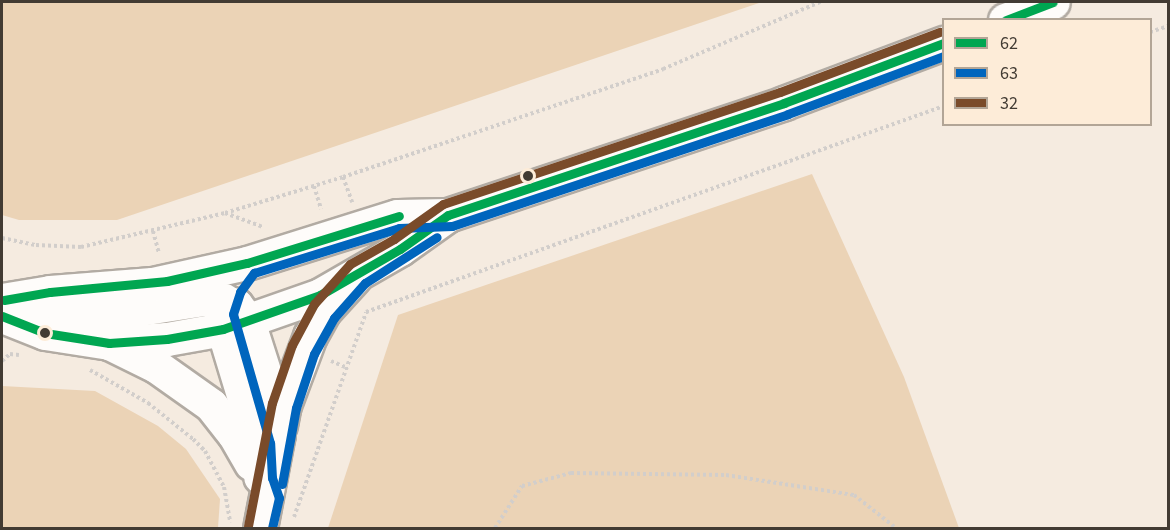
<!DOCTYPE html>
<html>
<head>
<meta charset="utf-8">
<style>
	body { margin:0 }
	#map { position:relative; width:1170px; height:530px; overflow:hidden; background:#f5ebe0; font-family:"Source Sans 3",sans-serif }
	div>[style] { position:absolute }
	.green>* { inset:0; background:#ebd3b6 }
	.path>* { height:4px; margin-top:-2px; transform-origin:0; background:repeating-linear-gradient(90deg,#d2cecb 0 3px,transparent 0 6px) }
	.roads { filter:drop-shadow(2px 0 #b2aba3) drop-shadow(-2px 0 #b2aba3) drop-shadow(0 2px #b2aba3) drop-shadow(0 -2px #b2aba3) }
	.secondary>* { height:33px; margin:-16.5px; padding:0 16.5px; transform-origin:16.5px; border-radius:16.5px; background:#fefcfa }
	.primary>* { height:33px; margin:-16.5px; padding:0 16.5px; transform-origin:16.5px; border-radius:16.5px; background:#fefcfa }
	.bus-1>* { height:9px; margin:-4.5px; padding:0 4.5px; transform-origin:4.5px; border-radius:4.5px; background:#00a651 }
	.bus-2>* { height:9px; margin:-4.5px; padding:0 4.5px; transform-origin:4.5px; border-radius:4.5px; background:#0065bd }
	.bus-3>* { height:9px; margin:-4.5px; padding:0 4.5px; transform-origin:4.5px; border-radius:4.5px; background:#7a4b2a }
	.dots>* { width:16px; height:16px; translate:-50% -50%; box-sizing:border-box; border:3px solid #fdecd8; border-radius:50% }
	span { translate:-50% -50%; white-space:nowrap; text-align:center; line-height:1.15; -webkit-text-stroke:5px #fdecd8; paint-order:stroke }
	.frame { position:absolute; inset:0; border:3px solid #423b33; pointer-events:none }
	.legend { position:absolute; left:942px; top:18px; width:210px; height:108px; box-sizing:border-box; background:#fdecd8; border:2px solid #b2a596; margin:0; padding:8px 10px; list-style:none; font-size:18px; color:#423b33 }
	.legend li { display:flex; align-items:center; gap:12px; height:30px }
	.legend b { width:30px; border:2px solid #b2a596 }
</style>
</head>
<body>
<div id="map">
	<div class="green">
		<i style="clip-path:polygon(2px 2px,762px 2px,117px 220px,19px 220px,2px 215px)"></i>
		<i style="clip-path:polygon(812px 174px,904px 377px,959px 528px,328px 528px,398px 315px)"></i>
		<i style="clip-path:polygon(2px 386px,95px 391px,158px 426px,186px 449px,220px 499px,218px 528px,2px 528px)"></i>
	</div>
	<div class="path">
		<i style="left:1150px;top:32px;width:19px;rotate:-18deg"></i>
		<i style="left:343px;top:177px;width:27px;rotate:70deg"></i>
		<i style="left:314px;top:186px;width:24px;rotate:73deg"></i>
		<i style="left:225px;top:213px;width:40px;rotate:20.2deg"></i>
		<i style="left:153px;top:231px;width:23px;rotate:75deg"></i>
		<i style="left:2px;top:238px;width:35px;rotate:12deg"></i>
		<i style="left:36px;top:245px;width:45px;rotate:2.5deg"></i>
		<i style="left:81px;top:247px;width:148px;rotate:-13.3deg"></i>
		<i style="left:225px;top:213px;width:123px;rotate:-17deg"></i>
		<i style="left:343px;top:177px;width:338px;rotate:-18.6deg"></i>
		<i style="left:663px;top:69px;width:171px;rotate:-23.1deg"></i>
		<i style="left:2px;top:361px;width:11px;rotate:-41deg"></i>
		<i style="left:10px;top:354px;width:9px;rotate:6deg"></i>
		<i style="left:331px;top:361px;width:15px;rotate:23deg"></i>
		<i style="left:90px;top:370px;width:67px;rotate:29.6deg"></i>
		<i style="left:148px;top:403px;width:58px;rotate:38.7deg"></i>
		<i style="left:193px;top:439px;width:17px;rotate:45deg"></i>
		<i style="left:205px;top:451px;width:41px;rotate:62.2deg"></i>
		<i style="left:224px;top:487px;width:36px;rotate:80deg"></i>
		<i style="left:294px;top:517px;width:217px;rotate:-70.6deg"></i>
		<i style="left:366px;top:312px;width:614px;rotate:-19.62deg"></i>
		<i style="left:495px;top:528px;width:50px;rotate:-57.3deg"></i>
		<i style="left:522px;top:486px;width:51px;rotate:-14.9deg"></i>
		<i style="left:571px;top:473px;width:155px;rotate:0.7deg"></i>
		<i style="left:726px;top:475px;width:130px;rotate:8.9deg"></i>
		<i style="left:854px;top:495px;width:53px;rotate:38.2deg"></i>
	</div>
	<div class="roads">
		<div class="secondary">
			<i style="left:224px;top:300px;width:14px;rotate:102deg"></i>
			<i style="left:221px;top:314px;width:15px;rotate:82deg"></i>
			<i style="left:223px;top:329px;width:121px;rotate:73.2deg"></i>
			<i style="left:258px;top:445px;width:32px;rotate:86deg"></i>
			<i style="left:2px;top:301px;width:43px;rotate:14.7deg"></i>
			<i style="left:44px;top:312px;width:31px;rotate:6deg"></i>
			<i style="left:75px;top:315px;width:39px;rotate:-3deg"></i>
			<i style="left:114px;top:313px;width:97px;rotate:-8.9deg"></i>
			<i style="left:210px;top:298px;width:27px;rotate:15deg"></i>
			<i style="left:236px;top:305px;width:20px;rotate:53deg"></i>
			<i style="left:248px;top:321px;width:69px;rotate:72.3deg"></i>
			<i style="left:269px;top:387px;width:48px;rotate:79.2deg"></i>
			<i style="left:278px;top:434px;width:96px;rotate:100.8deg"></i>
			<i style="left:109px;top:343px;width:52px;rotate:26.1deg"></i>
			<i style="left:156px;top:366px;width:67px;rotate:35.3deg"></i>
			<i style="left:211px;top:405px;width:37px;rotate:52deg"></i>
			<i style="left:234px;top:434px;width:34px;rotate:60deg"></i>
			<i style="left:280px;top:425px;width:20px;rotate:-79deg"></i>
			<i style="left:284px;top:405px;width:74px;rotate:-69.4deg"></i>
			<i style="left:310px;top:336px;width:29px;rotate:-61deg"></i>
			<i style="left:324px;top:311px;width:45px;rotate:-47.7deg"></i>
		</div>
		<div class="primary">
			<i style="left:1005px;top:20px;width:51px;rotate:-20.6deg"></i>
			<i style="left:2px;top:300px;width:49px;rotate:-9.5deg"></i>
			<i style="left:50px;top:292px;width:102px;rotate:-4.5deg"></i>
			<i style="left:152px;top:284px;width:97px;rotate:-12.5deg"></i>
			<i style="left:247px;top:263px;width:157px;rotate:-17.4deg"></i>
			<i style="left:397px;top:216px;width:51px;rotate:-1.1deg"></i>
			<i style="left:2px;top:316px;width:46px;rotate:21.6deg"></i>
			<i style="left:45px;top:333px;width:65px;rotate:8.9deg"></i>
			<i style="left:109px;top:343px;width:58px;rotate:-3.9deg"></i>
			<i style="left:167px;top:339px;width:57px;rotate:-10.1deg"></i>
			<i style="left:223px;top:329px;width:103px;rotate:-19.3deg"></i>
			<i style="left:320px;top:295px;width:92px;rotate:-29.9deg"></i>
			<i style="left:400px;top:249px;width:59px;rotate:-35.3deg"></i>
			<i style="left:448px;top:215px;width:354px;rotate:-18.4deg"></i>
			<i style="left:784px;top:103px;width:171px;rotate:-20.6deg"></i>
		</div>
	</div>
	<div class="bus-1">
		<i style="left:1006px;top:20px;width:50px;rotate:-21deg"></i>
		<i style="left:4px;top:300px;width:47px;rotate:-9.9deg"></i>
		<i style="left:50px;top:292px;width:118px;rotate:-5.4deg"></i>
		<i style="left:167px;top:281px;width:82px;rotate:-12.7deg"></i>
		<i style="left:247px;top:263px;width:159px;rotate:-17.2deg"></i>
		<i style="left:2px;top:316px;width:46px;rotate:21.6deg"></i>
		<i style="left:45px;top:333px;width:65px;rotate:8.9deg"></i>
		<i style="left:109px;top:343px;width:58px;rotate:-3.9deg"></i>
		<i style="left:167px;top:339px;width:57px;rotate:-10.1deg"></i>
		<i style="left:223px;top:329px;width:103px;rotate:-19.3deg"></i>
		<i style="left:320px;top:295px;width:92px;rotate:-29.9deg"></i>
		<i style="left:400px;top:249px;width:59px;rotate:-35.3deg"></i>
		<i style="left:448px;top:215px;width:354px;rotate:-18.4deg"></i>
		<i style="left:784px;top:103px;width:171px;rotate:-20.6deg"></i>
	</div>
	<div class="bus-2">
		<i style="left:282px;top:484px;width:77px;rotate:-79.6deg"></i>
		<i style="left:296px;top:408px;width:57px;rotate:-71.6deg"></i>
		<i style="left:314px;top:354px;width:41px;rotate:-60.9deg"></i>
		<i style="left:334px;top:318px;width:47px;rotate:-48.5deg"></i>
		<i style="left:365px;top:283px;width:85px;rotate:-32.6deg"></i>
		<i style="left:272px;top:528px;width:31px;rotate:-77deg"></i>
		<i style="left:279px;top:498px;width:21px;rotate:-109deg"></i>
		<i style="left:272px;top:478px;width:35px;rotate:-93deg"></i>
		<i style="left:270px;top:443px;width:134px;rotate:-106deg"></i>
		<i style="left:233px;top:314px;width:23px;rotate:-72deg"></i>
		<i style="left:240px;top:292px;width:24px;rotate:-54deg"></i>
		<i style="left:254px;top:273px;width:152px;rotate:-17.2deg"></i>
		<i style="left:399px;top:228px;width:53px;rotate:-2.2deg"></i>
		<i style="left:452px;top:226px;width:354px;rotate:-18.4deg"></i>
		<i style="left:788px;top:114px;width:166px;rotate:-20.4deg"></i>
	</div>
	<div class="bus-3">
		<i style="left:248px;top:526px;width:125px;rotate:-79deg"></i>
		<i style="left:272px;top:403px;width:61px;rotate:-71deg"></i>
		<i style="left:292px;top:345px;width:47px;rotate:-61.8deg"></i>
		<i style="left:314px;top:304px;width:54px;rotate:-48deg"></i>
		<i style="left:350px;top:264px;width:51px;rotate:-29.6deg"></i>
		<i style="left:394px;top:239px;width:60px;rotate:-35.5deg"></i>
		<i style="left:443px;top:204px;width:355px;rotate:-18.4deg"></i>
		<i style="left:780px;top:92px;width:171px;rotate:-20.6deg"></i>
	</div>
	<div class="dots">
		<i style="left:528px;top:176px;background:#423b33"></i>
		<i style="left:45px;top:333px;background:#423b33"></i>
	</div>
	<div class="frame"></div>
	<ul class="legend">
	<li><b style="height:8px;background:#00a651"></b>62</li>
	<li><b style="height:8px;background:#0065bd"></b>63</li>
	<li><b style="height:8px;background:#7a4b2a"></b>32</li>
	</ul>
</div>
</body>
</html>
